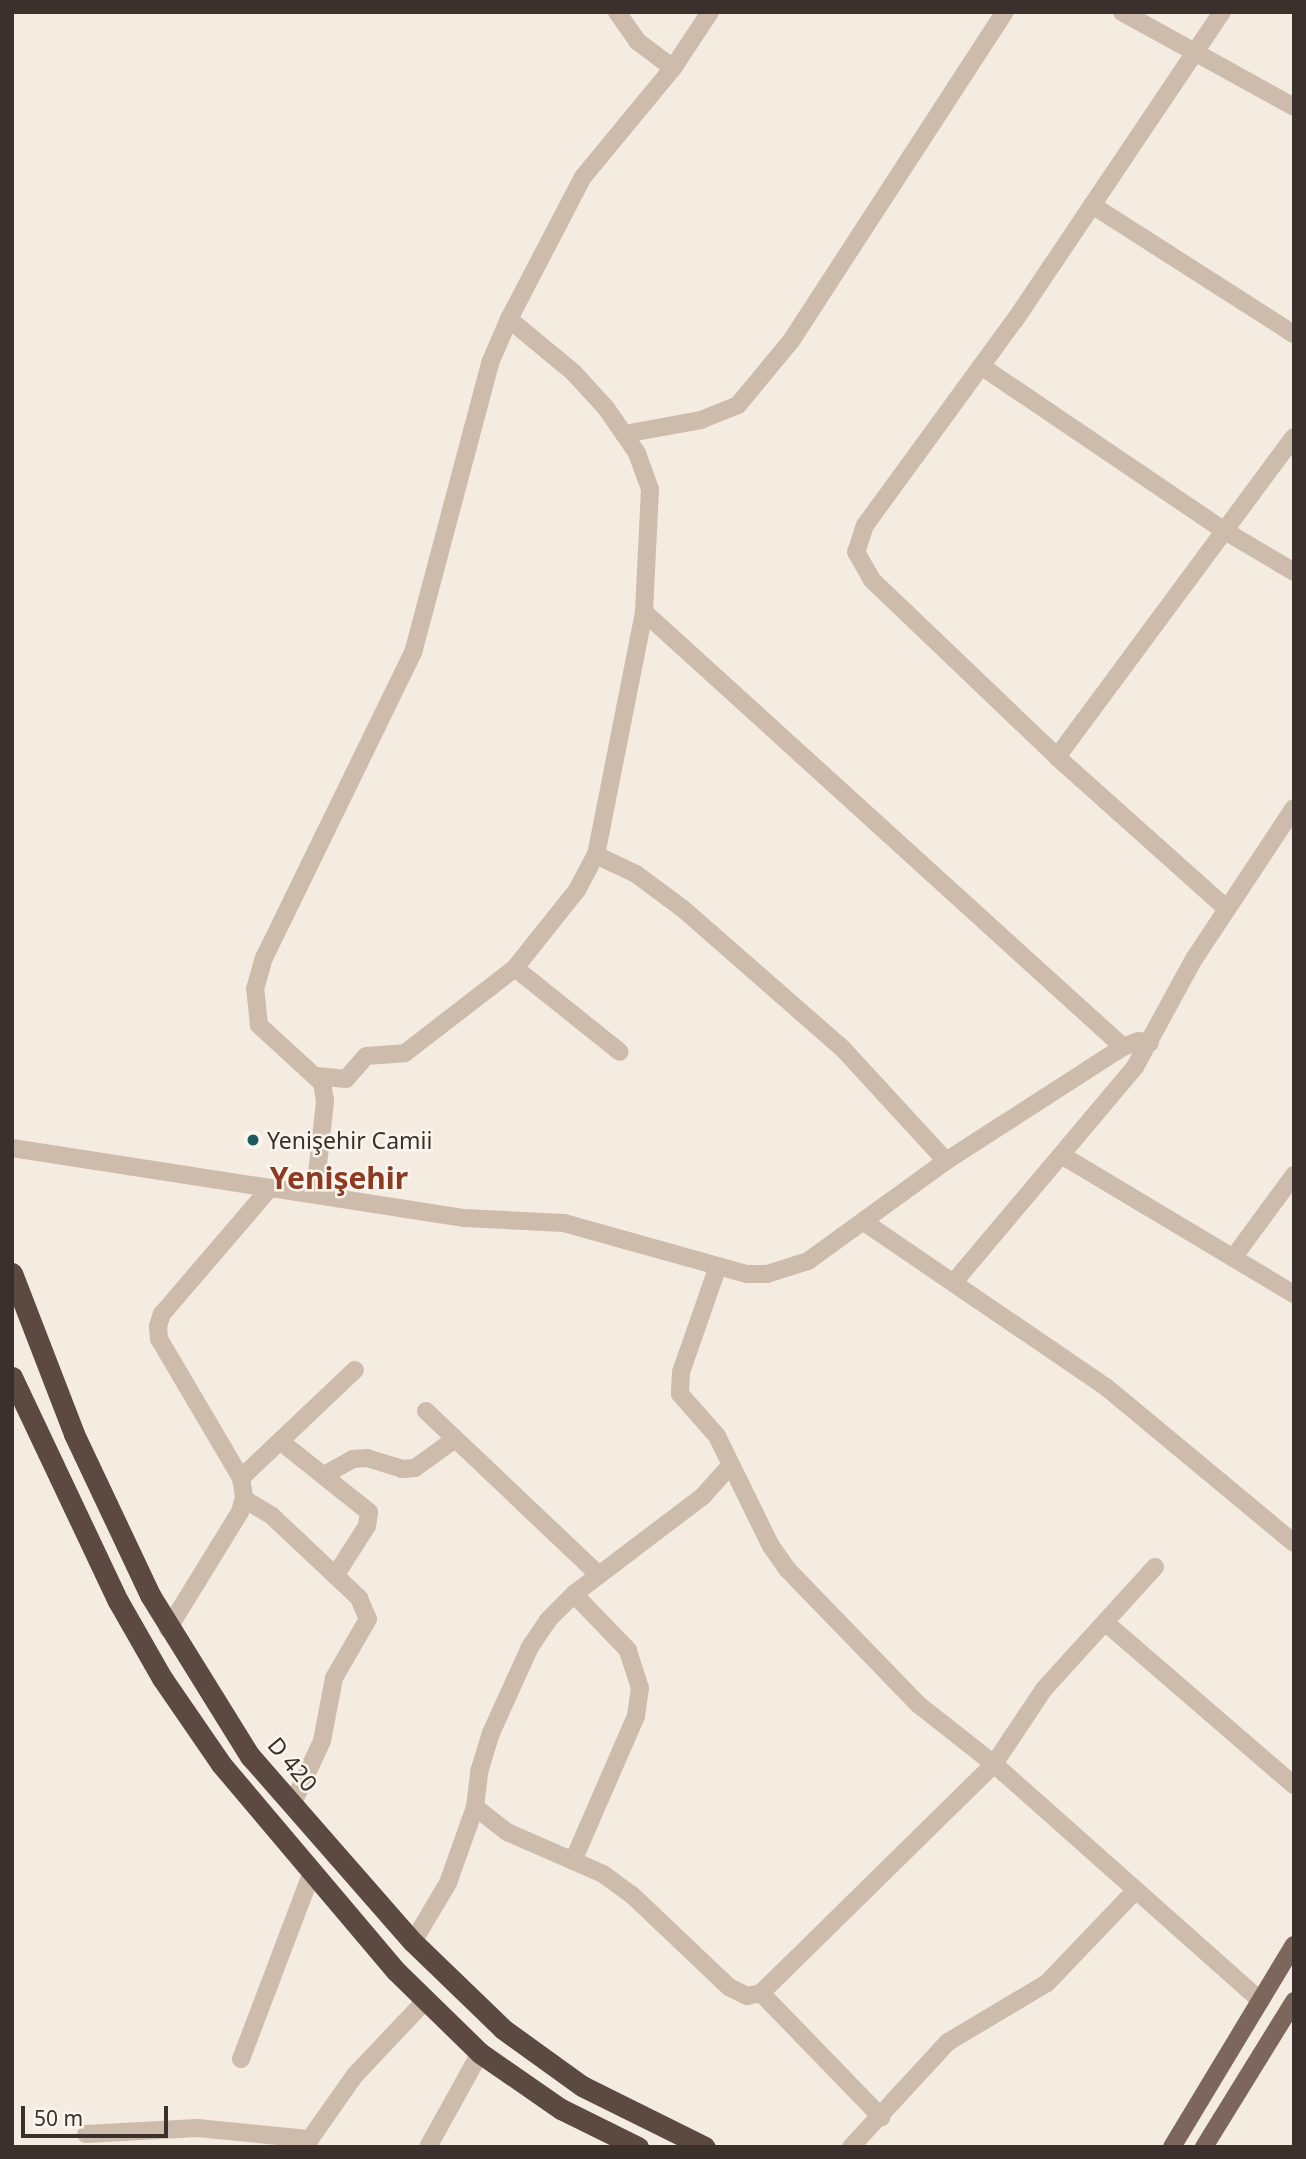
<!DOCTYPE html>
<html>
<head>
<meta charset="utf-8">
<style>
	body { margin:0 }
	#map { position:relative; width:1306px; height:2159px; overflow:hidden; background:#f4ebe1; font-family:"Noto Sans",sans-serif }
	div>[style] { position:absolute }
	.minor>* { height:18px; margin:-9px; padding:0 9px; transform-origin:9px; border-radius:9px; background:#cdbbac }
	.major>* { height:18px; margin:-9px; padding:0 9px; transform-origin:9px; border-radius:9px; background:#7d675c }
	.highway>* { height:21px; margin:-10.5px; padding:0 10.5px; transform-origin:10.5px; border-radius:10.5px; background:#5c4a42 }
	.dots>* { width:19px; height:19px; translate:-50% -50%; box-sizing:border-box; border:4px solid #fbf5ee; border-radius:50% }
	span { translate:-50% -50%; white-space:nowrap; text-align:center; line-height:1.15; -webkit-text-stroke:5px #fbf5ee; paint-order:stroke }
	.poi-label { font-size:23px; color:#3b302b }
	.left { translate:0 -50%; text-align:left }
	.street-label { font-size:23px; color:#3b302b }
	.district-label { font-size:30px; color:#8c3b22; font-weight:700 }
	.frame { position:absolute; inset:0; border:14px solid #3b302b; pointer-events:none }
	.scale { position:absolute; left:21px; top:2106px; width:147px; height:32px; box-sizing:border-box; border:4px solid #3b302b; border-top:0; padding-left:9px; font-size:21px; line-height:24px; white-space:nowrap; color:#3b302b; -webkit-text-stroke:5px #fbf5ee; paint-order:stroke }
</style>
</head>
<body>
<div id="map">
	<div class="minor">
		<i style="left:617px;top:12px;width:35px;rotate:55deg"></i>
		<i style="left:637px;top:41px;width:45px;rotate:36.9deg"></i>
		<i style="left:1122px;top:12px;width:196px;rotate:28.9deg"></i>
		<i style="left:1222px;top:12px;width:372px;rotate:123.9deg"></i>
		<i style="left:1014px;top:321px;width:253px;rotate:126.1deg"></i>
		<i style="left:865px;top:525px;width:28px;rotate:108deg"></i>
		<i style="left:856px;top:552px;width:32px;rotate:60deg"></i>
		<i style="left:872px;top:580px;width:256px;rotate:43.7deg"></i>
		<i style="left:1057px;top:757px;width:228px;rotate:41.8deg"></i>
		<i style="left:1092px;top:205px;width:240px;rotate:32.6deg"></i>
		<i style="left:981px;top:366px;width:295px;rotate:34.1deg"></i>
		<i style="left:1225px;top:531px;width:80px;rotate:30.7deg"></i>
		<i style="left:624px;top:434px;width:78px;rotate:-10.3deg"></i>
		<i style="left:701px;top:420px;width:40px;rotate:-22deg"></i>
		<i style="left:738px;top:405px;width:83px;rotate:-50.4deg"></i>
		<i style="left:791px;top:341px;width:392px;rotate:-57deg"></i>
		<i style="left:644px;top:612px;width:647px;rotate:42.24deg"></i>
		<i style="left:1057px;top:757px;width:398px;rotate:-53.5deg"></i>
		<i style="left:596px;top:855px;width:44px;rotate:25.4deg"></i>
		<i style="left:636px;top:874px;width:57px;rotate:36.5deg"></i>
		<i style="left:682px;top:908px;width:215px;rotate:41.2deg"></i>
		<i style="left:844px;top:1050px;width:151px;rotate:47.4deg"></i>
		<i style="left:515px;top:968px;width:134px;rotate:38.7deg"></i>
		<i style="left:317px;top:1076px;width:29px;rotate:6deg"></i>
		<i style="left:346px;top:1079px;width:30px;rotate:-49deg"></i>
		<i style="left:366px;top:1056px;width:39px;rotate:-4deg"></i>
		<i style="left:405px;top:1053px;width:139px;rotate:-37.7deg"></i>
		<i style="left:515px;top:968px;width:100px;rotate:-51.5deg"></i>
		<i style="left:577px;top:890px;width:40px;rotate:-62deg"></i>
		<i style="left:596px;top:855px;width:248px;rotate:-78.8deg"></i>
		<i style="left:644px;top:612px;width:123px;rotate:-87.2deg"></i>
		<i style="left:650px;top:489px;width:38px;rotate:-110deg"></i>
		<i style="left:637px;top:453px;width:55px;rotate:-124.6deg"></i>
		<i style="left:606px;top:408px;width:49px;rotate:-132.5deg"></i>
		<i style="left:573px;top:372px;width:83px;rotate:-140.4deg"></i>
		<i style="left:12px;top:1148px;width:458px;rotate:8.8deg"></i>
		<i style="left:465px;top:1218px;width:99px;rotate:2.9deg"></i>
		<i style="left:564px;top:1223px;width:190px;rotate:15.6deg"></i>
		<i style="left:747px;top:1274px;width:20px"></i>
		<i style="left:767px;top:1274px;width:43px;rotate:-17.6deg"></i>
		<i style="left:808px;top:1261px;width:170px;rotate:-35.9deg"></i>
		<i style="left:946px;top:1161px;width:211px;rotate:-32.8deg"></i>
		<i style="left:1123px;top:1047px;width:17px;rotate:-21deg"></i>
		<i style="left:1139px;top:1041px;width:11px;rotate:10deg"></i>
		<i style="left:1063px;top:1156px;width:269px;rotate:30.9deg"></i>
		<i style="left:315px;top:1192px;width:92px;rotate:-83.7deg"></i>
		<i style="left:325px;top:1101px;width:18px;rotate:-99deg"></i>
		<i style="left:322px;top:1083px;width:86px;rotate:-137.4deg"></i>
		<i style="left:259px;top:1025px;width:36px;rotate:-96deg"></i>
		<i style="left:255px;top:989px;width:32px;rotate:-74deg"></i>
		<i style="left:264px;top:958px;width:339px;rotate:-64deg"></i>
		<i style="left:413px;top:653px;width:300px;rotate:-75.1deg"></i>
		<i style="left:490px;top:363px;width:48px;rotate:-66.6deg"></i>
		<i style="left:509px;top:319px;width:160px;rotate:-62.5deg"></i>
		<i style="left:583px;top:177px;width:141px;rotate:-50.5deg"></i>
		<i style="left:673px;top:68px;width:67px;rotate:-56.5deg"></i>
		<i style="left:864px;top:1222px;width:293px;rotate:34.3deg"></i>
		<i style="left:1106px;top:1387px;width:244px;rotate:39.7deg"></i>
		<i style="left:1233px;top:1258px;width:103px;rotate:-53.7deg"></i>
		<i style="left:718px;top:1266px;width:112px;rotate:109.2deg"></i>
		<i style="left:681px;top:1372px;width:22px;rotate:93deg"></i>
		<i style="left:680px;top:1394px;width:56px;rotate:48.6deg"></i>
		<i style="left:717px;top:1436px;width:123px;rotate:63.9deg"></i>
		<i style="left:771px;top:1546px;width:29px;rotate:55deg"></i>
		<i style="left:788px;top:1570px;width:188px;rotate:45.9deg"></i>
		<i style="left:919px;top:1705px;width:95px;rotate:38.2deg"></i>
		<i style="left:994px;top:1764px;width:356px;rotate:41.6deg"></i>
		<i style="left:954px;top:1282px;width:281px;rotate:-49.9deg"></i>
		<i style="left:1135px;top:1067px;width:123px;rotate:-61.4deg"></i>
		<i style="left:1194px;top:959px;width:181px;rotate:-56.5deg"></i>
		<i style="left:426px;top:1411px;width:238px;rotate:43.5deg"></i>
		<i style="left:280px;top:1441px;width:114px;rotate:38.6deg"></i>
		<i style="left:369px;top:1512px;width:14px;rotate:98deg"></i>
		<i style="left:367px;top:1526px;width:59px;rotate:122.6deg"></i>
		<i style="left:326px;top:1474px;width:31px;rotate:-29deg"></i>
		<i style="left:353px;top:1459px;width:14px;rotate:-4deg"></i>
		<i style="left:367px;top:1458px;width:37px;rotate:17deg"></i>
		<i style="left:402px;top:1469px;width:13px;rotate:-4deg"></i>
		<i style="left:415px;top:1468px;width:49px;rotate:-35.9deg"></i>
		<i style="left:241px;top:1478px;width:157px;rotate:-43.5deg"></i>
		<i style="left:244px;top:1499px;width:33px;rotate:31deg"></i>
		<i style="left:272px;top:1516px;width:120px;rotate:43.3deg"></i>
		<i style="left:359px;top:1598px;width:23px;rotate:67deg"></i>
		<i style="left:368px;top:1619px;width:68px;rotate:120deg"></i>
		<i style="left:334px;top:1678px;width:64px;rotate:100.8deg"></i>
		<i style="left:322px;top:1741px;width:71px;rotate:115.1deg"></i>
		<i style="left:1106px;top:1623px;width:248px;rotate:40.8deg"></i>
		<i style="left:168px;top:1629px;width:137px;rotate:-58.4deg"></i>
		<i style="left:240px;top:1512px;width:16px;rotate:-75deg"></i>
		<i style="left:244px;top:1497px;width:19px;rotate:-99deg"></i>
		<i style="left:241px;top:1478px;width:161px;rotate:-120.5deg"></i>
		<i style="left:159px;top:1339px;width:13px;rotate:-94deg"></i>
		<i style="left:158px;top:1326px;width:13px;rotate:-72deg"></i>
		<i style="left:162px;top:1314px;width:165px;rotate:-49.4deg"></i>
		<i style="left:475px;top:1807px;width:41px;rotate:38deg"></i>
		<i style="left:507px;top:1832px;width:105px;rotate:23.6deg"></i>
		<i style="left:603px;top:1874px;width:36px;rotate:36deg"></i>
		<i style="left:632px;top:1895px;width:134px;rotate:43.5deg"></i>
		<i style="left:729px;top:1987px;width:20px;rotate:27deg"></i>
		<i style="left:747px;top:1996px;width:14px;rotate:-12deg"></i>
		<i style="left:761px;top:1993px;width:173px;rotate:45.9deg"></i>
		<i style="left:573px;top:1861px;width:158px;rotate:-66.5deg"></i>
		<i style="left:636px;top:1716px;width:28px;rotate:-82deg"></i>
		<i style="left:640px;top:1688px;width:40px;rotate:-108deg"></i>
		<i style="left:628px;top:1650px;width:78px;rotate:-134deg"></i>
		<i style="left:413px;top:1942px;width:69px;rotate:-59.3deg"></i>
		<i style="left:448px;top:1883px;width:81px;rotate:-70.4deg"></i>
		<i style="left:475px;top:1807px;width:35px;rotate:-83deg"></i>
		<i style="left:479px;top:1772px;width:41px;rotate:-72.9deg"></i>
		<i style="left:491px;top:1733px;width:94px;rotate:-65.6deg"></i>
		<i style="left:530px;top:1647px;width:32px;rotate:-56deg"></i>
		<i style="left:548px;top:1620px;width:37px;rotate:-45deg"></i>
		<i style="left:574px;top:1594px;width:162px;rotate:-37.2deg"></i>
		<i style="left:703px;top:1496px;width:40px;rotate:-48deg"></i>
		<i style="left:761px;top:1993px;width:327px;rotate:-44.5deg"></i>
		<i style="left:994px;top:1764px;width:90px;rotate:-56.3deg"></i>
		<i style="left:1044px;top:1689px;width:165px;rotate:-47.7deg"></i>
		<i style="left:241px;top:2059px;width:200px;rotate:-69.2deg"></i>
		<i style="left:86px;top:2134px;width:111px;rotate:-3.1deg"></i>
		<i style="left:197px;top:2128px;width:114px;rotate:5.6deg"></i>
		<i style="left:310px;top:2139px;width:78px;rotate:-54.9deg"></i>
		<i style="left:355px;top:2075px;width:100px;rotate:-46.6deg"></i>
		<i style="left:428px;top:2147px;width:107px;rotate:-61deg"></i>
		<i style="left:851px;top:2147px;width:143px;rotate:-47.3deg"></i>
		<i style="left:948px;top:2042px;width:115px;rotate:-30.8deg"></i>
		<i style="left:1047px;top:1983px;width:127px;rotate:-46.3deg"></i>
	</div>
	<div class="major">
		<i style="left:1172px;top:2147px;width:236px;rotate:-58.9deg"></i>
		<i style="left:1204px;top:2147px;width:172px;rotate:-58.3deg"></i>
	</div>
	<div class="highway">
		<i style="left:12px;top:1273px;width:173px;rotate:68.9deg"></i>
		<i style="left:74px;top:1434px;width:178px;rotate:64.7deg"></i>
		<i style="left:150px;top:1595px;width:190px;rotate:58.2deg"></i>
		<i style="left:250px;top:1756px;width:247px;rotate:48.8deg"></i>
		<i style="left:413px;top:1942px;width:125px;rotate:44deg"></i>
		<i style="left:503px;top:2029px;width:97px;rotate:35.8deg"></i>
		<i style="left:582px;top:2086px;width:137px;rotate:26.4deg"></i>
		<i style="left:12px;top:1377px;width:248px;rotate:64.7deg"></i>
		<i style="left:118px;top:1601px;width:89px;rotate:60.3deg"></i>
		<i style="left:162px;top:1678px;width:104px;rotate:55.5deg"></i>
		<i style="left:221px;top:1764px;width:271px;rotate:49.8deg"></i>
		<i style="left:396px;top:1971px;width:117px;rotate:44.3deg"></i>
		<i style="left:480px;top:2053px;width:98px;rotate:34.7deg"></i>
		<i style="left:561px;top:2109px;width:86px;rotate:26.3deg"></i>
	</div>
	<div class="dots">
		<i style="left:253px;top:1140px;background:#1f5a5e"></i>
	</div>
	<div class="poi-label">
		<span class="left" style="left:267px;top:1140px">Yenişehir Camii</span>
	</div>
	<div class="street-label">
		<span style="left:293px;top:1764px;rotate:50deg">D 420</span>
	</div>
	<div class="district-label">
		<span style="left:339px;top:1178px">Yenişehir</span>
	</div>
	<div class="frame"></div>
	<div class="scale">50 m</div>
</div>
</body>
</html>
